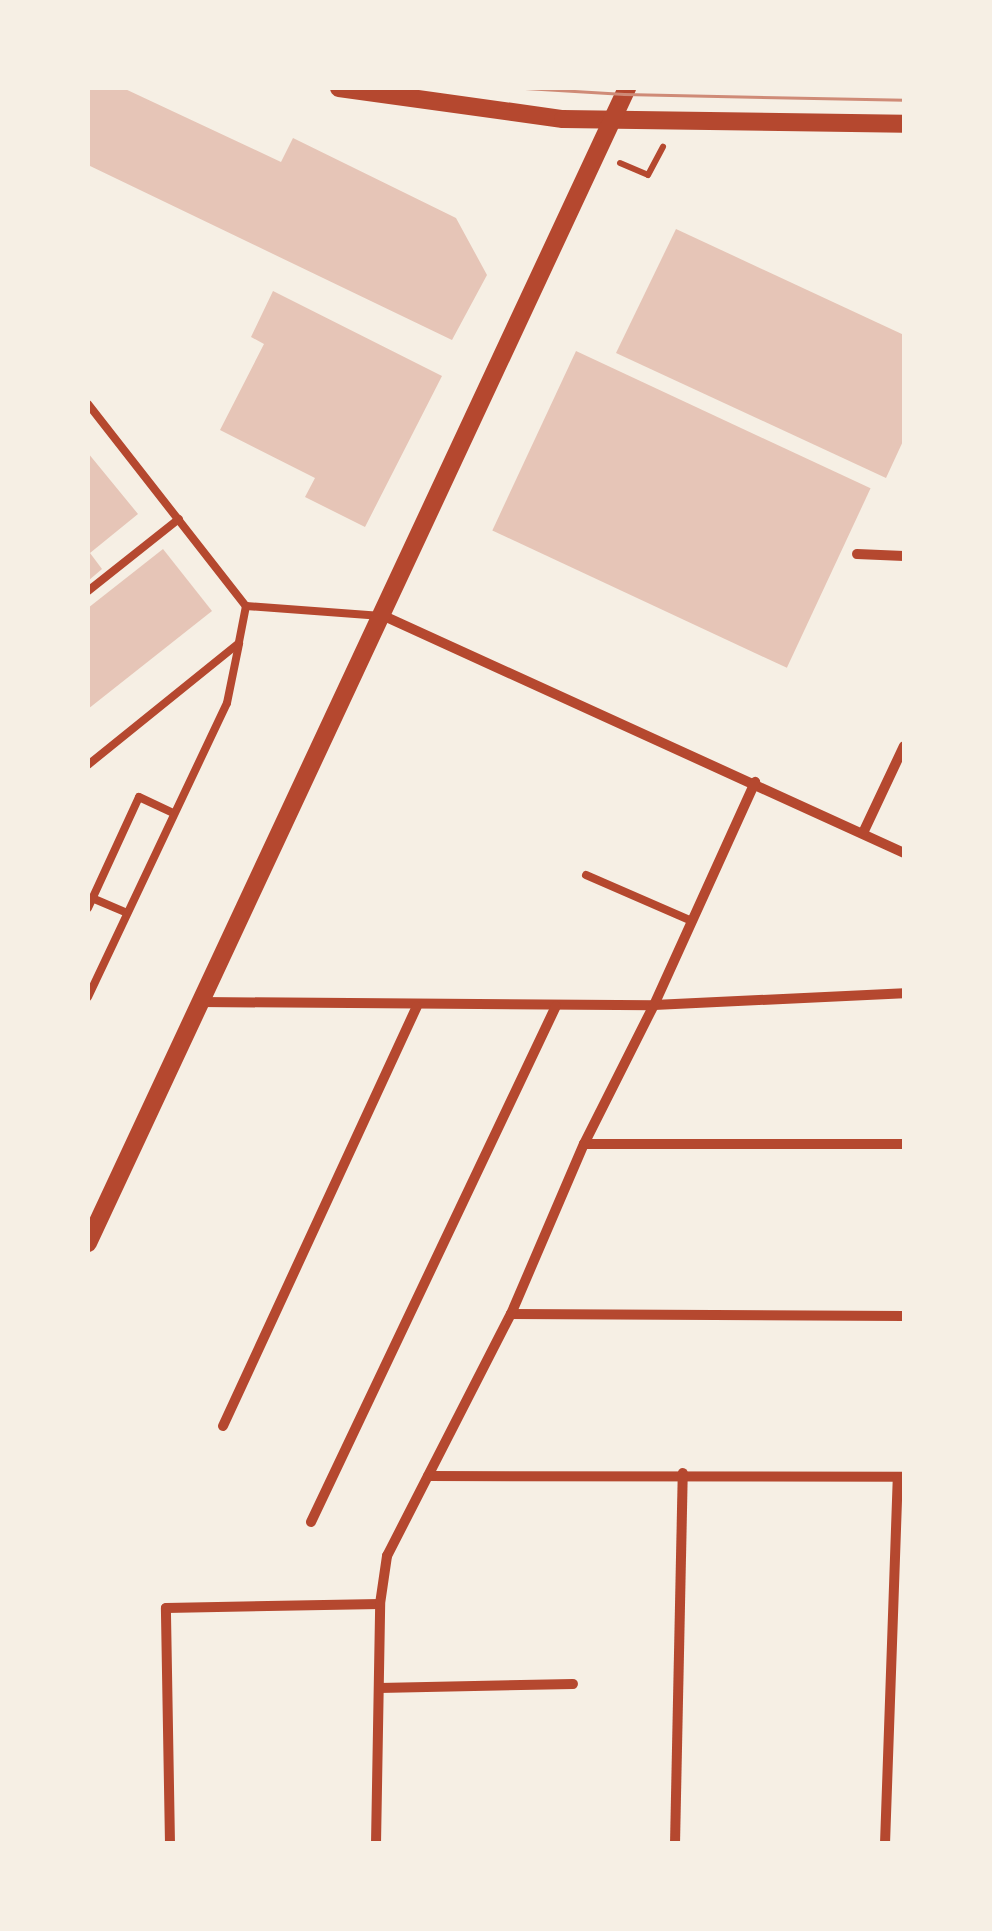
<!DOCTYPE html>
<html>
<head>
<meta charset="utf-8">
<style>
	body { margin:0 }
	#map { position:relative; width:992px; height:1931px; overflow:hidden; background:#f6efe4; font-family:Arial,sans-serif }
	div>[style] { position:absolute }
	.building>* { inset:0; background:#e6c5b7; transform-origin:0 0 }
	.path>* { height:6px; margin:-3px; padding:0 3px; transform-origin:3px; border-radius:3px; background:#b5482f }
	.service>* { height:8px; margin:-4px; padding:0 4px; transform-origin:4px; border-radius:4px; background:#b5482f }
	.minor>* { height:10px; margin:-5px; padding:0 5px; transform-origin:5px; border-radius:5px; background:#b5482f }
	.tertiary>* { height:18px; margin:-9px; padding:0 9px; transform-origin:9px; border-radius:9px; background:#b5482f }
	.tram>* { height:2.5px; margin:-1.25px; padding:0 1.25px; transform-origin:1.25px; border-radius:1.25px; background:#cf8b77 }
	span { translate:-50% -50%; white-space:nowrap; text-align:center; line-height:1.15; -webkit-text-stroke:8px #f6efe4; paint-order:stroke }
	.frame { position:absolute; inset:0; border:90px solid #f6efe4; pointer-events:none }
</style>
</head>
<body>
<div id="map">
	<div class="building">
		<i style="clip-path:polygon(88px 88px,123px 88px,281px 162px,293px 138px,456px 218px,487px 275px,452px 340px,88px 165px)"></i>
		<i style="clip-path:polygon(676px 229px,904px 335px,904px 439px,886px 478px,616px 353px)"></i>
		<i style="clip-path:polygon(273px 291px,442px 376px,365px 527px,305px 497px,315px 478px,220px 430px,264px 344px,251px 337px)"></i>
		<i style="left:576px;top:351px;width:325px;height:198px;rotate:25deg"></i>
		<i style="clip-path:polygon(88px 453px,138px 514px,90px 553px,102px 569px,88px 581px)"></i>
		<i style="clip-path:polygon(163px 549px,212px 611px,88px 709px,88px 608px)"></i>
	</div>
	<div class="path">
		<i style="left:620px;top:163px;width:30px;rotate:23deg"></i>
		<i style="left:648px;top:175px;width:32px;rotate:-62deg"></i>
	</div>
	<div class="service">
		<i style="left:88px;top:404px;width:256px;rotate:52deg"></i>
		<i style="left:246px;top:606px;width:38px;rotate:101deg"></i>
		<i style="left:239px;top:643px;width:194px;rotate:141.1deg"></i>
		<i style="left:88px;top:591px;width:116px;rotate:-38.4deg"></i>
		<i style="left:246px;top:606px;width:136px;rotate:4.2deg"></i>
		<i style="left:586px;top:875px;width:116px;rotate:23.5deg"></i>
		<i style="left:92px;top:898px;width:38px;rotate:23deg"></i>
		<i style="left:88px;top:908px;width:122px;rotate:-65.3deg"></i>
		<i style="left:139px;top:797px;width:38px;rotate:25deg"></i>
		<i style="left:88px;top:997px;width:325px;rotate:-64.7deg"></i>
		<i style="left:227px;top:703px;width:60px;rotate:-78.5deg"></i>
	</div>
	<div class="minor">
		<i style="left:857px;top:554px;width:47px;rotate:2.4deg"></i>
		<i style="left:384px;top:616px;width:571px;rotate:24.5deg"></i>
		<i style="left:863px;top:833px;width:96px;rotate:-64.8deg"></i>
		<i style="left:201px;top:1002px;width:453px;rotate:0.4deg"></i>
		<i style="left:654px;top:1005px;width:250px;rotate:-2.7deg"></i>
		<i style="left:584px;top:1144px;width:320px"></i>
		<i style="left:511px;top:1314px;width:393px;rotate:0.3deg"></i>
		<i style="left:223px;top:1426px;width:462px;rotate:-65.2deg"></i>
		<i style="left:428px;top:1476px;width:476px;rotate:0.1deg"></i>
		<i style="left:311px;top:1522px;width:571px;rotate:-64.6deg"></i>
		<i style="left:379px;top:1688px;width:194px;rotate:-1.2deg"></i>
		<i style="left:170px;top:1844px;width:236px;rotate:-91deg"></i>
		<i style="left:166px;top:1608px;width:214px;rotate:-1.1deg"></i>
		<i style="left:376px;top:1844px;width:240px;rotate:-89deg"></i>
		<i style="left:380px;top:1604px;width:49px;rotate:-81.7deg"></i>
		<i style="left:387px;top:1556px;width:272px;rotate:-62.9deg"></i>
		<i style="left:511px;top:1314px;width:185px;rotate:-66.8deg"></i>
		<i style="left:584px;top:1144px;width:156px;rotate:-63.3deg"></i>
		<i style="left:654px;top:1005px;width:245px;rotate:-65.6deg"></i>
		<i style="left:675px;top:1844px;width:371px;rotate:-88.8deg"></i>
		<i style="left:885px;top:1844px;width:367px;rotate:-88deg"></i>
	</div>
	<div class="tertiary">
		<i style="left:339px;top:88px;width:226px;rotate:7.9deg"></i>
		<i style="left:563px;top:119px;width:341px;rotate:0.8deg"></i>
		<i style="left:88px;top:1243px;width:1275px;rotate:-64.98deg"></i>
	</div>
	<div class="tram">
		<i style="left:525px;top:88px;width:99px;rotate:3.5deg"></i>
		<i style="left:624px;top:94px;width:280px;rotate:1.2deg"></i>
	</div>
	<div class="frame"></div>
</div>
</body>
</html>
